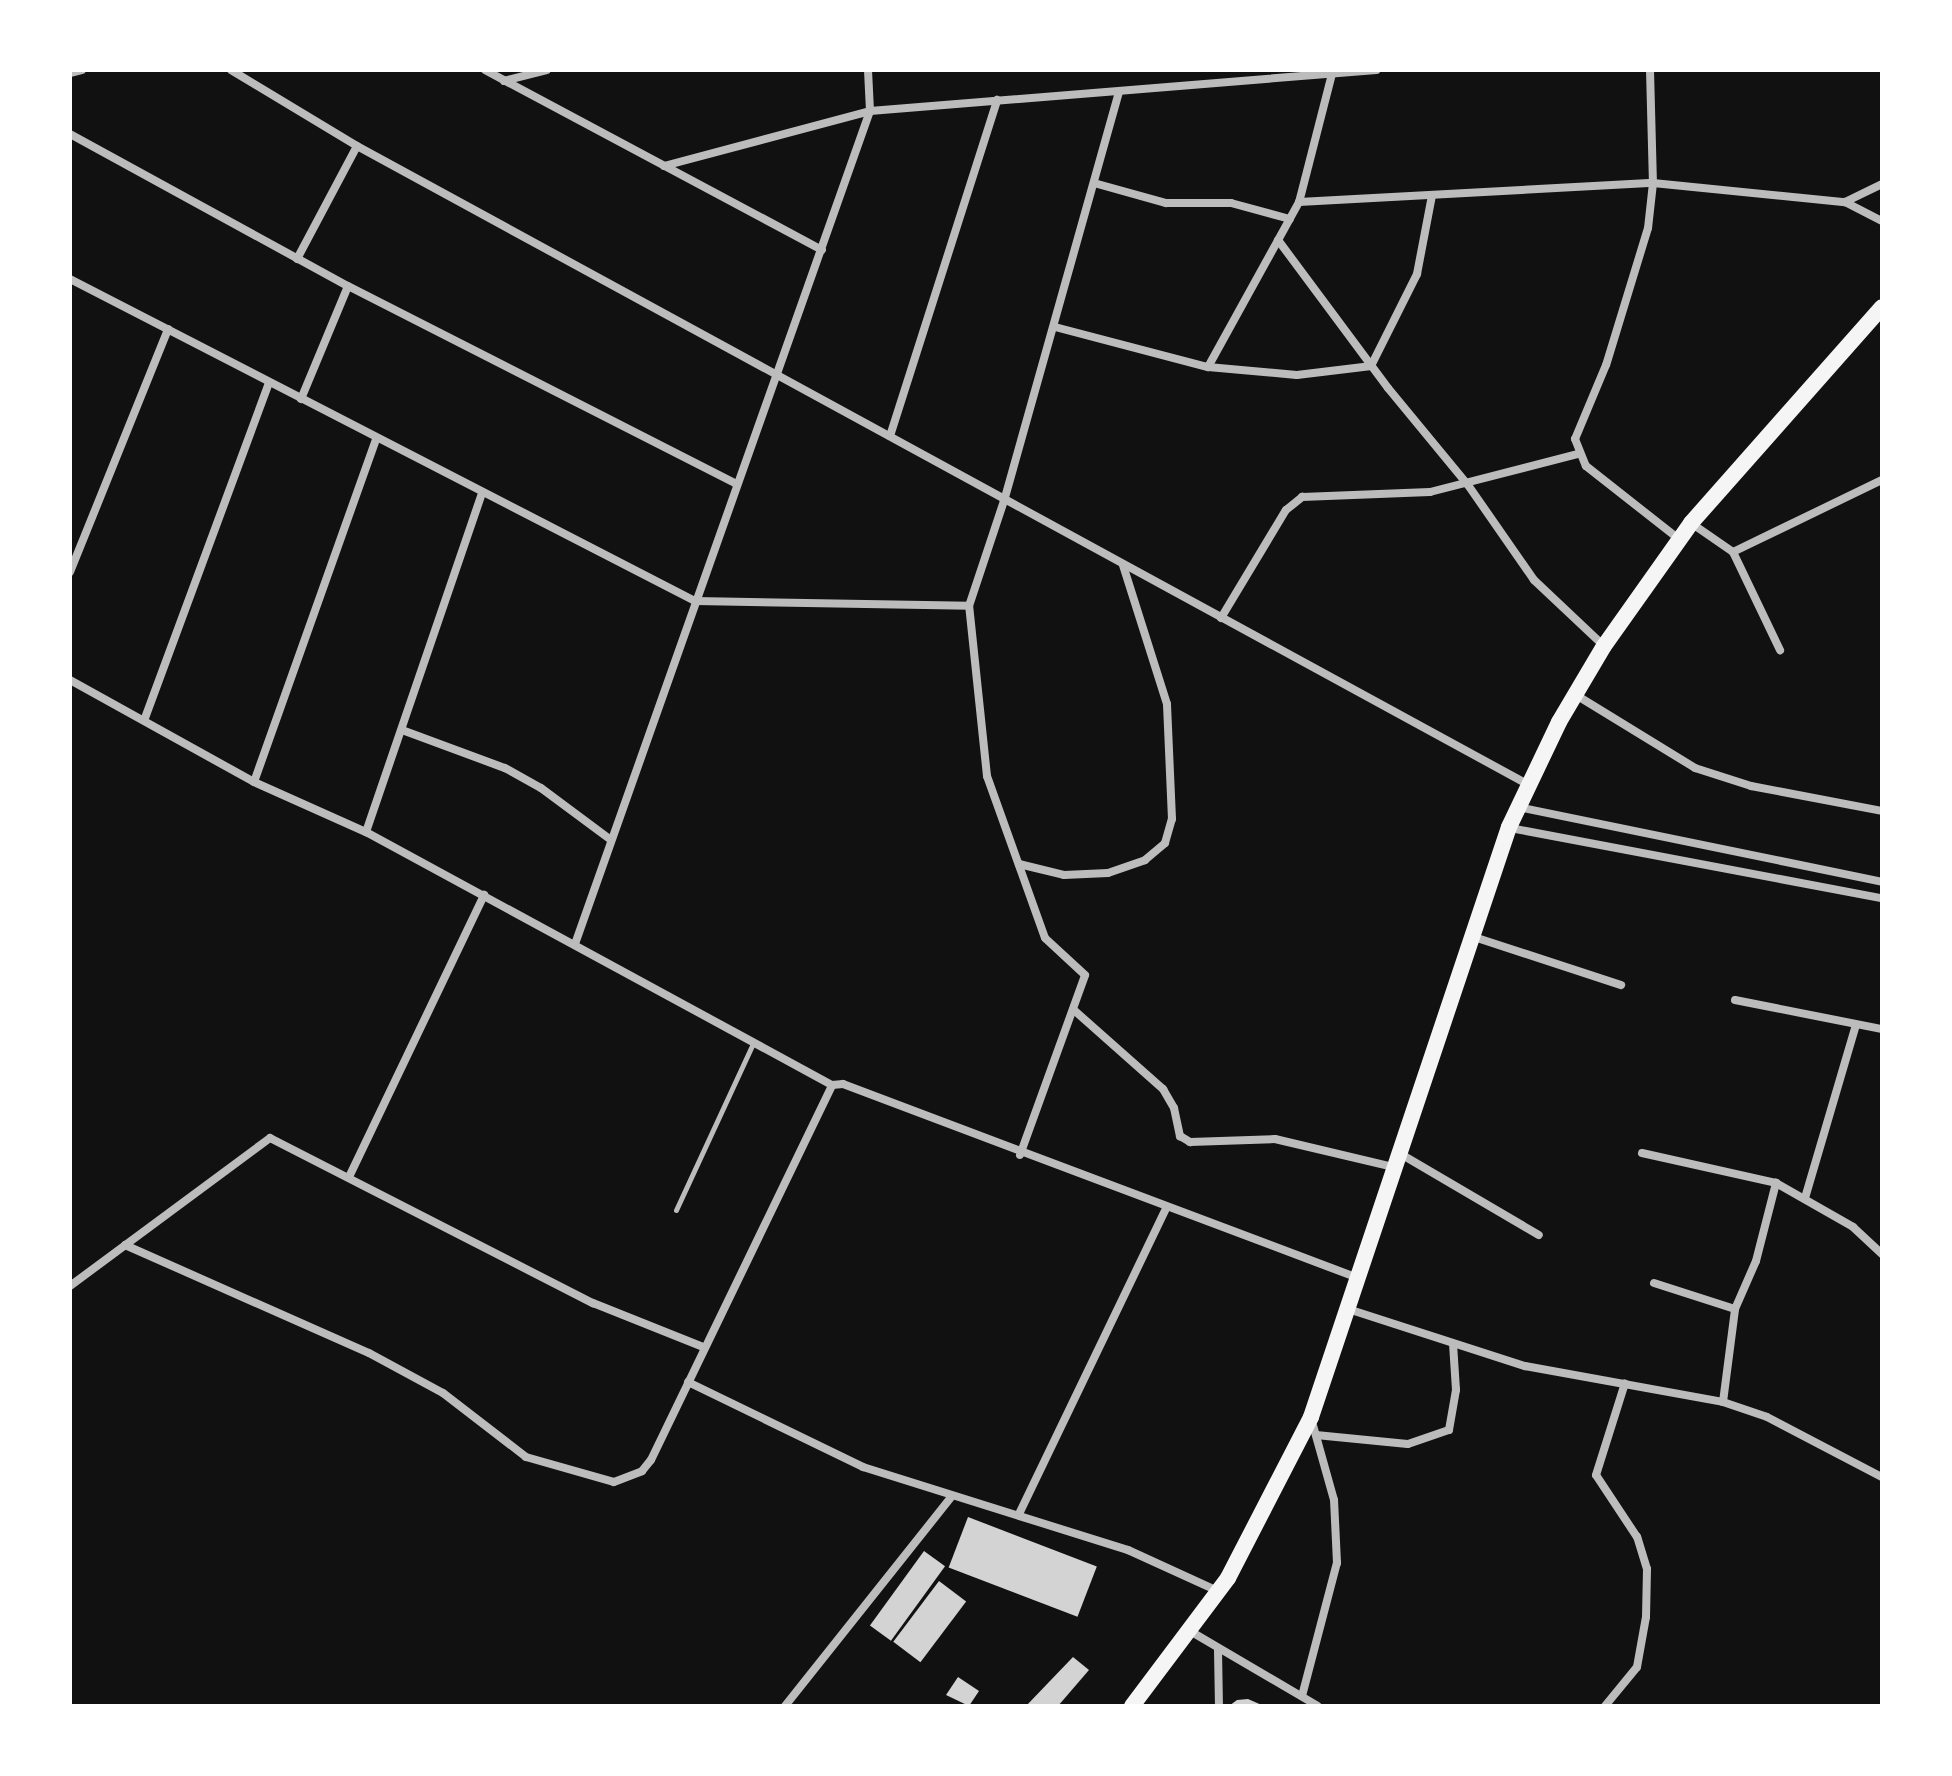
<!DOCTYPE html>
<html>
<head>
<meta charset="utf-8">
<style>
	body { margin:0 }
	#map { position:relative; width:1952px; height:1776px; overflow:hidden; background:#111; font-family:Ubuntu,sans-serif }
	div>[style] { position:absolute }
	.building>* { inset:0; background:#d3d3d3; transform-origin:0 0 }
	.service>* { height:5px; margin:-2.5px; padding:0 2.5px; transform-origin:2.5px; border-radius:2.5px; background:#bcbcbc }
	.minor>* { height:8px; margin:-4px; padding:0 4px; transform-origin:4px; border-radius:4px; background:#bcbcbc }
	.primary>* { height:16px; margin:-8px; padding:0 8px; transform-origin:8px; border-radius:8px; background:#f5f5f5 }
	span { translate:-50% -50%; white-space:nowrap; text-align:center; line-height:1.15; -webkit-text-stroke:8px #fff; paint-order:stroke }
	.frame { position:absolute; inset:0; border:72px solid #fff; pointer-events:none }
</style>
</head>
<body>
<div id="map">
	<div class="building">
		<i style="left:968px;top:1517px;width:138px;height:54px;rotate:21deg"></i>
		<i style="left:924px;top:1551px;width:26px;height:92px;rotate:36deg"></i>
		<i style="left:939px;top:1581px;width:34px;height:76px;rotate:37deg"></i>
		<i style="clip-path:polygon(1073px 1657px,1089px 1670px,1058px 1706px,1026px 1706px)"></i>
		<i style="clip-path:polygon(958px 1677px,979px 1691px,969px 1706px,946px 1695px)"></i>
		<i style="clip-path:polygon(1248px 1699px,1264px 1706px,1229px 1706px,1237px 1700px)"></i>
	</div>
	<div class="service">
		<i style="left:676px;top:1210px;width:184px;rotate:-65.2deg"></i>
	</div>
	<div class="minor">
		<i style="left:231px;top:70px;width:147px;rotate:31.1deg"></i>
		<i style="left:357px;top:146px;width:1335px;rotate:28.6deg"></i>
		<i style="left:485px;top:70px;width:382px;rotate:28.1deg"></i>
		<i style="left:1333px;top:70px;width:136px;rotate:104.4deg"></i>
		<i style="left:1299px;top:202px;width:355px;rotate:-3.1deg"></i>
		<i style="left:1653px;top:183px;width:193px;rotate:5.7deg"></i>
		<i style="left:1845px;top:202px;width:42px;rotate:27.2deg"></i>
		<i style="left:1650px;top:70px;width:113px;rotate:88.5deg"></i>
		<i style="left:1653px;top:183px;width:45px;rotate:96.3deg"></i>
		<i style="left:1648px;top:228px;width:143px;rotate:107deg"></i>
		<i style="left:1606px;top:365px;width:80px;rotate:112.7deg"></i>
		<i style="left:1575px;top:439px;width:29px;rotate:68deg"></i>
		<i style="left:1586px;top:466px;width:120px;rotate:38.2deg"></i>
		<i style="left:70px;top:73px;width:12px;rotate:-14deg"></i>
		<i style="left:504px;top:81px;width:44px;rotate:-14.3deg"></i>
		<i style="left:70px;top:134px;width:317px;rotate:28.7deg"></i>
		<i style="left:348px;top:286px;width:434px;rotate:27deg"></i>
		<i style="left:664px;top:166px;width:213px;rotate:-14.9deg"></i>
		<i style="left:870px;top:111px;width:508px;rotate:-4.63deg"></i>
		<i style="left:1094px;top:183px;width:75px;rotate:15.5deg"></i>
		<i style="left:1166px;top:203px;width:65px"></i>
		<i style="left:1231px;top:203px;width:61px;rotate:15.2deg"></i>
		<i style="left:1845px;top:202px;width:41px;rotate:-25.9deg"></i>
		<i style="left:1278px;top:240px;width:184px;rotate:53.4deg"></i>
		<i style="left:1388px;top:388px;width:126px;rotate:50.5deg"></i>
		<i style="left:1468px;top:485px;width:116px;rotate:55.2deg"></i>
		<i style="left:1534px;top:580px;width:96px;rotate:43.3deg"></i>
		<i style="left:297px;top:259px;width:128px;rotate:-62deg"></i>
		<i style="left:70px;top:279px;width:703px;rotate:27.26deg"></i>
		<i style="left:695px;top:601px;width:274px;rotate:1deg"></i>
		<i style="left:1055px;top:327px;width:158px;rotate:14.7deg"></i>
		<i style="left:1208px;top:367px;width:188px;rotate:-61.1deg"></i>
		<i style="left:1208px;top:367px;width:89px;rotate:5.1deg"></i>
		<i style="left:1297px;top:375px;width:75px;rotate:-6.9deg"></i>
		<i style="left:1371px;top:366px;width:103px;rotate:-63.4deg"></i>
		<i style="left:1417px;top:274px;width:80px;rotate:-79.2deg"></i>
		<i style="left:301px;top:399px;width:122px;rotate:-67.4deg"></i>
		<i style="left:890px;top:436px;width:353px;rotate:-72.3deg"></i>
		<i style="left:1691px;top:523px;width:51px;rotate:34.6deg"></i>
		<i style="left:1733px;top:552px;width:165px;rotate:-25.8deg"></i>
		<i style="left:1733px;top:552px;width:109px;rotate:64.4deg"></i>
		<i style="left:70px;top:572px;width:262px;rotate:-68deg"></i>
		<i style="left:1221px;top:618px;width:126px;rotate:-59deg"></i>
		<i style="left:1286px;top:510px;width:21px;rotate:-39deg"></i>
		<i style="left:1302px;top:497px;width:128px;rotate:-2.2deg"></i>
		<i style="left:1430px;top:492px;width:153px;rotate:-14.4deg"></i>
		<i style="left:70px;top:680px;width:210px;rotate:29deg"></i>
		<i style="left:254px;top:782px;width:123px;rotate:24.1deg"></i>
		<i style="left:366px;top:832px;width:530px;rotate:28.5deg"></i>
		<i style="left:832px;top:1085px;width:11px;rotate:-5deg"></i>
		<i style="left:843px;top:1084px;width:550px;rotate:20.64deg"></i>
		<i style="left:1576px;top:695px;width:140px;rotate:31.5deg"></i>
		<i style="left:1695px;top:768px;width:59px;rotate:17.8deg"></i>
		<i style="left:1751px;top:786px;width:133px;rotate:10.8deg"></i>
		<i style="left:145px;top:718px;width:357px;rotate:-69.7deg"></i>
		<i style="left:402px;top:730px;width:110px;rotate:20.3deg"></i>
		<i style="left:505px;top:768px;width:41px;rotate:29.1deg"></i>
		<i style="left:541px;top:788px;width:87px;rotate:36.6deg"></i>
		<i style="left:254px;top:782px;width:364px;rotate:-70.4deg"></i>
		<i style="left:1518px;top:807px;width:372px;rotate:11.6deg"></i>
		<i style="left:1510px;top:828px;width:379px;rotate:10.7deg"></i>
		<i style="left:366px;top:832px;width:357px;rotate:-71.1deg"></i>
		<i style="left:1019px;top:864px;width:46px;rotate:13.7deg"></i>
		<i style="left:1064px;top:875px;width:44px;rotate:-2.6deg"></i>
		<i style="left:1108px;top:873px;width:39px;rotate:-19deg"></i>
		<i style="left:1145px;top:860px;width:26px;rotate:-40deg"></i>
		<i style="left:1165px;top:843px;width:25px;rotate:-74deg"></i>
		<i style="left:1172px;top:819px;width:115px;rotate:-92.5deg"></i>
		<i style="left:1167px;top:704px;width:146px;rotate:-107.6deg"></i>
		<i style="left:1471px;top:936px;width:158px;rotate:18.1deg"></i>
		<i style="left:575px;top:944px;width:884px;rotate:-70.5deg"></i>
		<i style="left:870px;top:111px;width:41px;rotate:-92.8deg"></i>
		<i style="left:1735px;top:1000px;width:150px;rotate:11.2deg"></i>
		<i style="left:1075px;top:1011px;width:118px;rotate:41.6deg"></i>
		<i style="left:1163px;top:1089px;width:22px;rotate:60deg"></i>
		<i style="left:1174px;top:1108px;width:29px;rotate:78deg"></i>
		<i style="left:1180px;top:1136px;width:12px;rotate:31deg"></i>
		<i style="left:1190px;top:1142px;width:85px;rotate:-2deg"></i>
		<i style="left:1275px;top:1139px;width:121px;rotate:13.3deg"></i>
		<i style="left:1399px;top:1153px;width:162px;rotate:30.4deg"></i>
		<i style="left:1642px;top:1153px;width:137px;rotate:12.6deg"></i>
		<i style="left:1776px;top:1183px;width:89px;rotate:29.7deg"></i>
		<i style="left:1853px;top:1227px;width:40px;rotate:43deg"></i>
		<i style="left:1020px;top:1155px;width:191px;rotate:-70.1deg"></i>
		<i style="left:1085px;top:975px;width:54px;rotate:-137.2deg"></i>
		<i style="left:1045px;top:938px;width:172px;rotate:-109.7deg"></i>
		<i style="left:987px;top:776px;width:171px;rotate:-96deg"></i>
		<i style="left:969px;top:606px;width:111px;rotate:-71.6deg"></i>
		<i style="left:1004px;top:501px;width:424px;rotate:-74.3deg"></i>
		<i style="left:349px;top:1177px;width:313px;rotate:-64.4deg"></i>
		<i style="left:1805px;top:1198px;width:180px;rotate:-73.6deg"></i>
		<i style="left:125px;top:1245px;width:267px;rotate:23.9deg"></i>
		<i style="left:369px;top:1353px;width:84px;rotate:28.4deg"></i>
		<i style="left:443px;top:1393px;width:105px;rotate:37.6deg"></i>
		<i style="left:526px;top:1457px;width:91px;rotate:15.9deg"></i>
		<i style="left:614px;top:1482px;width:30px;rotate:-21deg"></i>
		<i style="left:642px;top:1471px;width:14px;rotate:-51deg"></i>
		<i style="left:651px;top:1460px;width:416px;rotate:-64.2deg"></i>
		<i style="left:1654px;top:1283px;width:85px;rotate:17.8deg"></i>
		<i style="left:70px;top:1286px;width:249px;rotate:-36.5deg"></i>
		<i style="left:270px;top:1138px;width:363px;rotate:27.1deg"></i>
		<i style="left:593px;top:1303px;width:118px;rotate:21.8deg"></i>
		<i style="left:1348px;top:1309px;width:186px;rotate:17.9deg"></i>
		<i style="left:1525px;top:1366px;width:201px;rotate:10.3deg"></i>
		<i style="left:1723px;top:1402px;width:46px;rotate:18.8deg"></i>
		<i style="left:1767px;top:1417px;width:130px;rotate:27.6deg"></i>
		<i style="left:688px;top:1382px;width:195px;rotate:25.9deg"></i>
		<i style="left:863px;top:1467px;width:278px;rotate:17.4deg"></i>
		<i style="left:1128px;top:1550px;width:99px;rotate:24.5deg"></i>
		<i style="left:1723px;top:1402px;width:94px;rotate:-82.6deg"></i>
		<i style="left:1735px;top:1309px;width:52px;rotate:-66.4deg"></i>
		<i style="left:1756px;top:1261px;width:81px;rotate:-75.6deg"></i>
		<i style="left:1316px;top:1435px;width:92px;rotate:5.6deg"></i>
		<i style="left:1408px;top:1444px;width:43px;rotate:-18.9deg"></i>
		<i style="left:1449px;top:1430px;width:41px;rotate:-80.1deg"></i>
		<i style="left:1456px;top:1390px;width:46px;rotate:-93.7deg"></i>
		<i style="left:1019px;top:1514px;width:339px;rotate:-64.3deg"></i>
		<i style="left:1190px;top:1631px;width:148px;rotate:30.4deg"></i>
		<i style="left:1218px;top:1650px;width:56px;rotate:89deg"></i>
		<i style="left:1302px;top:1696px;width:138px;rotate:-75.3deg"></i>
		<i style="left:1337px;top:1563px;width:63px;rotate:-92.7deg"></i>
		<i style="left:1334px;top:1500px;width:85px;rotate:-105.7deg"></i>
		<i style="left:785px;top:1706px;width:267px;rotate:-51.5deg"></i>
		<i style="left:1605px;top:1706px;width:50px;rotate:-50.6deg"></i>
		<i style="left:1637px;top:1667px;width:51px;rotate:-79.8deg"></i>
		<i style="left:1646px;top:1617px;width:48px;rotate:-88.8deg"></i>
		<i style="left:1647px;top:1569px;width:34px;rotate:-107deg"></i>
		<i style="left:1637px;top:1537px;width:74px;rotate:-123.5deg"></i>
		<i style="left:1596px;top:1475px;width:96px;rotate:-72.5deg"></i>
	</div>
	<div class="primary">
		<i style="left:1132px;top:1706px;width:160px;rotate:-53.1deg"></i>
		<i style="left:1228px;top:1578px;width:181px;rotate:-62.7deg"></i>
		<i style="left:1311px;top:1417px;width:622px;rotate:-71.45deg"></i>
		<i style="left:1509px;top:827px;width:116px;rotate:-64.5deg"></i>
		<i style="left:1559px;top:722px;width:88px;rotate:-59.4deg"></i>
		<i style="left:1604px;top:646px;width:151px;rotate:-54.7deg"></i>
		<i style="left:1691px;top:523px;width:288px;rotate:-48.5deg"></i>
	</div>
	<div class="frame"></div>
</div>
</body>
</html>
